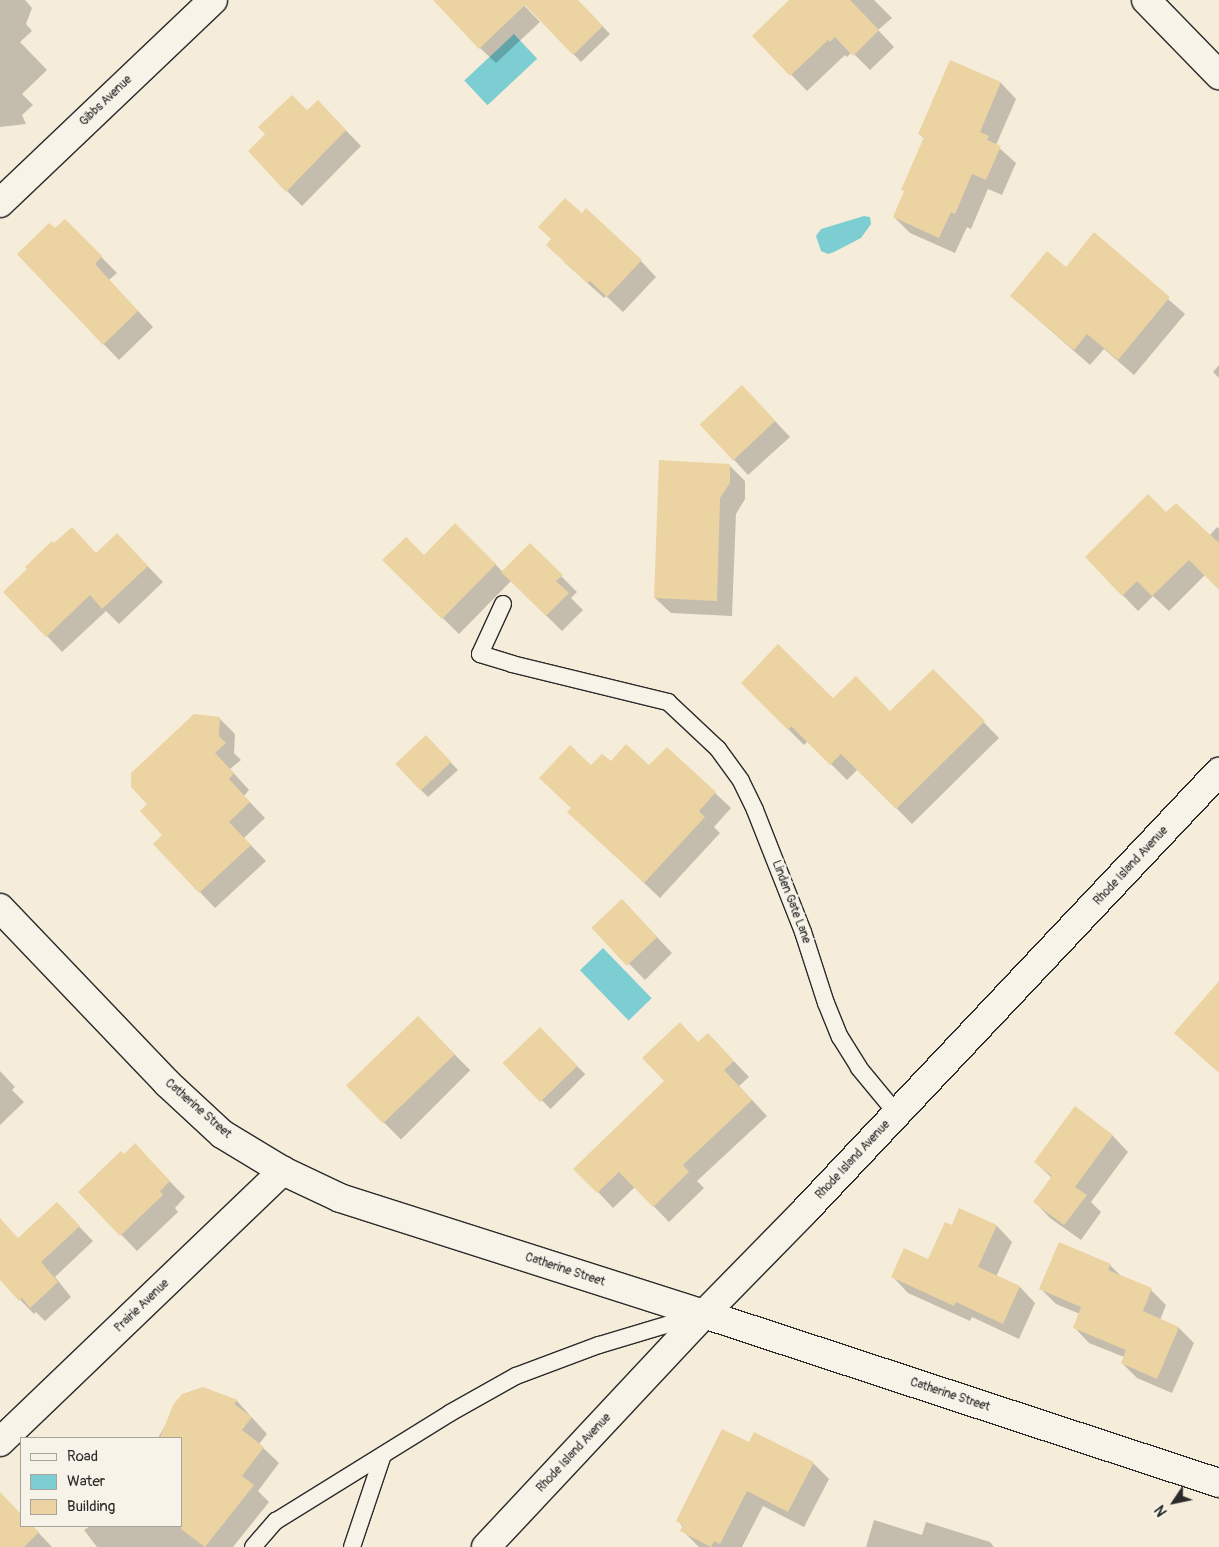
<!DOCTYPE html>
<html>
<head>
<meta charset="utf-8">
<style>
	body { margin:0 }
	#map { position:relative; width:1219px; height:1547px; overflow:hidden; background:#f5edda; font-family:Pangolin,sans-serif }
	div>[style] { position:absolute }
	.water>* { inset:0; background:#7cced2; transform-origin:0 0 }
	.shadow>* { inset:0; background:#0003; transform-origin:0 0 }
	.building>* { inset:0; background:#ecd3a2; transform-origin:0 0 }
	.roads { filter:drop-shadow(1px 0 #2b2b2b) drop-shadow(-1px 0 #2b2b2b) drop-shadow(0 1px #2b2b2b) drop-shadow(0 -1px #2b2b2b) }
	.service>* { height:16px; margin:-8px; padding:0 8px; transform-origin:8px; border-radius:8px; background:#f7f3e8 }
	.minor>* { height:28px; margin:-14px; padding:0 14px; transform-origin:14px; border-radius:14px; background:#f7f3e8 }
	.tertiary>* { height:28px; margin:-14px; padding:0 14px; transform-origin:14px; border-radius:14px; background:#f7f3e8 }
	span { translate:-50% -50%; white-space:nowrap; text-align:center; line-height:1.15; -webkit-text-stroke:5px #f7f3e8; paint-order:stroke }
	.street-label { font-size:12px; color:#2b2b2b }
	.legend { position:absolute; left:20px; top:1437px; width:162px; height:90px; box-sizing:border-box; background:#f7f3e8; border:1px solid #a5a39c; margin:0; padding:6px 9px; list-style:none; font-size:15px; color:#2b2b2b }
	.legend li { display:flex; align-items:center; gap:10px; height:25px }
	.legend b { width:25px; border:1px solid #a5a39c }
	.north { position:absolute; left:1149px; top:1477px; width:50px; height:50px; -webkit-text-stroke:4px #f7f3e8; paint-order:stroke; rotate:236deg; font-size:14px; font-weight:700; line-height:20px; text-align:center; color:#2b2b2b }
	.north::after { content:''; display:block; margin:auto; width:18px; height:22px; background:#2b2b2b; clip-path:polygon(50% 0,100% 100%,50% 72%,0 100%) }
</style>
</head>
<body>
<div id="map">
	<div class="water">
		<i style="left:514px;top:34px;width:34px;height:68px;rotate:47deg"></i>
		<i style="clip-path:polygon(864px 216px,870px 217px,871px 224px,861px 238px,834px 252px,828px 254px,821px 251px,816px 236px,821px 229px)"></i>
		<i style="left:603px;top:948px;width:70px;height:32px;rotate:46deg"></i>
	</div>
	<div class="shadow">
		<i style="clip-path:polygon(0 0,25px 0,32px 8px,26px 24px,32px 31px,20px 42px,47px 70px,22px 94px,33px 105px,22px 115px,26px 124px,0 127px)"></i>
		<i style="clip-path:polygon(444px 0,519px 0,540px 22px,496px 63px,480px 48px)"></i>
		<i style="clip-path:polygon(565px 0,577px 0,610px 34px,581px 62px,543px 22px)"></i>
		<i style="clip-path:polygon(791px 0,874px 0,892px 18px,878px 30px,894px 47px,870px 70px,852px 52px,847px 57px,845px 55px,807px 91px,754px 36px)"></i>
		<i style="clip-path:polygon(951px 62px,1001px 83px,1016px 99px,996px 145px,1016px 163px,1002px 195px,988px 189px,971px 229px,967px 227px,955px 253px,910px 233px,894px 217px,905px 192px,902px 189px,925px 139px,919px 134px)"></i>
		<i style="clip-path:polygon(307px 112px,333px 117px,361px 146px,302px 206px,287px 191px)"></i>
		<i style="clip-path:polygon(65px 220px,117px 273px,109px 280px,153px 327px,119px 360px,18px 255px,55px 230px)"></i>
		<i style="clip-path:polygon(1094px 234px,1185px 314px,1134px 375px,1104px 349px,1090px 365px,1011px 296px,1066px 269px)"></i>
		<i style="clip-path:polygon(563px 261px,641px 261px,656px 277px,623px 312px,606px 296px,604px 298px)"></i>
		<i style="clip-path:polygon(1219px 365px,1219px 378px,1213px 372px)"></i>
		<i style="clip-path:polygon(758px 403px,790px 437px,748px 475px,702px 425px)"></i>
		<i style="clip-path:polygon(729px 465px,745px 481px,745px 499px,736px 514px,732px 616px,671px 613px,655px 598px)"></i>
		<i style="clip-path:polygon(1166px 514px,1210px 535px,1217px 527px,1219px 529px,1219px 589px,1205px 575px,1169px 611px,1153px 596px,1138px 611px,1086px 557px)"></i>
		<i style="clip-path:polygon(455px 525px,503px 572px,530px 545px,577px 592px,571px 598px,583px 610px,562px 631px,511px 581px,459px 634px,384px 560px,424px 556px)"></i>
		<i style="clip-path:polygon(133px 551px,163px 582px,119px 624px,106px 611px,62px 652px,47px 636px,97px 554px)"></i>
		<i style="clip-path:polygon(933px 670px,999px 738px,912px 824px,858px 769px,847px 780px,808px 741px,804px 745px,742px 683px,890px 713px)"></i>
		<i style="clip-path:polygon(219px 718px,235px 734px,234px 753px,241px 760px,230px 769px,249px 790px,244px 796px,265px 818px,244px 838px,266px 861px,215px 908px,154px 844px,164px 835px)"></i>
		<i style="clip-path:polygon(426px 737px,458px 770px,428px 797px,421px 790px)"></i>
		<i style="clip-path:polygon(611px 763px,650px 767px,715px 793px,731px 808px,714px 827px,720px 833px,660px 898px,569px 812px,591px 767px)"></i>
		<i style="clip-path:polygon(638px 917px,672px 953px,645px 980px,594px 928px)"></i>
		<i style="left:418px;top:1018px;width:74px;height:98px;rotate:45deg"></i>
		<i style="left:540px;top:1029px;width:64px;height:49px;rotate:45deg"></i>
		<i style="clip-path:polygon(708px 1034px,749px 1077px,739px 1086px,767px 1116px,697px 1181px,704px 1188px,669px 1222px,635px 1187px,613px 1208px,598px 1192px,666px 1081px)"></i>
		<i style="clip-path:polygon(0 1071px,15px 1087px,12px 1090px,24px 1102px,0 1125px)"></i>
		<i style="clip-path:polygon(1075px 1108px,1113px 1136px,1128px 1152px,1091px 1202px,1101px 1212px,1081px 1240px,1050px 1218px,1035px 1202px,1052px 1178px,1035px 1162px)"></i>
		<i style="clip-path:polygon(124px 1155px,150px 1161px,185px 1197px,175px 1208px,178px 1212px,137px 1251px,80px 1192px)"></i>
		<i style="clip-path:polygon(71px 1218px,93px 1241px,55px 1277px,71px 1297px,45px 1321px,36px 1312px,34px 1314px,0 1279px,0 1239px,19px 1239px)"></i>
		<i style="clip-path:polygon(997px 1226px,1012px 1242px,996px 1277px,1020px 1287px,1035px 1303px,1019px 1339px,972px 1317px,970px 1321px,908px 1293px,893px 1277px,928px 1261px,952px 1227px)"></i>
		<i style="clip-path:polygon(1110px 1265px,1123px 1278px,1151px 1290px,1166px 1305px,1160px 1320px,1179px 1328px,1194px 1343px,1172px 1393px,1137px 1378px,1122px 1363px,1124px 1357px,1089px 1343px,1074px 1327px,1080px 1314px,1056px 1304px,1041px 1289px)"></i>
		<i style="clip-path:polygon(203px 1389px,237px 1401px,267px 1434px,259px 1444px,279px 1463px,258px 1491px,269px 1502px,233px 1547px,97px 1547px,84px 1530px,90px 1526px,181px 1526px,181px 1438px,158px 1438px,183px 1395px)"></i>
		<i style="clip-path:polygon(750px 1444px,813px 1463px,829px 1479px,804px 1527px,763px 1506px,742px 1547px,699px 1547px,682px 1530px,683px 1527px,678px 1521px)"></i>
		<i style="clip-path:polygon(1px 1495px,21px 1515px,21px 1526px,32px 1526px,52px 1547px,0 1547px)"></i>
		<i style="clip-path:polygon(874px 1520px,922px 1535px,926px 1522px,990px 1542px,994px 1547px,866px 1547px)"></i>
	</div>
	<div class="building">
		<i style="clip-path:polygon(433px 0,578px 0,603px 26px,573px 55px,525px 5px,479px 49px)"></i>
		<i style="clip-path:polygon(789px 0,850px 0,879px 30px,853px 56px,835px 37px,830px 42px,828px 40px,790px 76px,752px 36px)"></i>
		<i style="clip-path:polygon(950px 60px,1001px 82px,980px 132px,989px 136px,987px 140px,1001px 146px,986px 180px,972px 174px,955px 214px,951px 212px,939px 238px,893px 217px,904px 191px,901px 190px,924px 137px,918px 134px)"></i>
		<i style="clip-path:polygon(292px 95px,307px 110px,318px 100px,346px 130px,286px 192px,248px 151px,265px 134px,258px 127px)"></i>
		<i style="clip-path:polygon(565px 198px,582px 213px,586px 208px,642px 260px,607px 297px,590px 281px,587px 283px,546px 245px,551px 239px,538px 227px)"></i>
		<i style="clip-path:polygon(65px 219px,102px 256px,95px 264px,138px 311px,103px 345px,17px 254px,49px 223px,55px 228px)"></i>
		<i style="clip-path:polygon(1094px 232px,1170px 297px,1118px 360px,1087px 334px,1074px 350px,1010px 296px,1047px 251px,1066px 267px)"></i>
		<i style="left:742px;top:385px;width:49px;height:58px;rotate:47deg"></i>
		<i style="clip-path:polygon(659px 460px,730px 464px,730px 483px,720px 498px,717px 601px,654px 598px)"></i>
		<i style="clip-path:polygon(1148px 494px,1166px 512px,1176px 503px,1219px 543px,1219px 590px,1189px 560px,1152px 596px,1137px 581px,1122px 596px,1085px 557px)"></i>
		<i style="clip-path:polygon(455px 523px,496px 564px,442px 619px,382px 560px,406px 537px,424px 555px)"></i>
		<i style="clip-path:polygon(72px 527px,96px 553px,117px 533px,148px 566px,102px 609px,90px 595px,46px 637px,3px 592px,27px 569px,25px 567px,52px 541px,54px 543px)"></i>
		<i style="clip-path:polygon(530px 543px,563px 575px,556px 581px,569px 593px,546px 616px,501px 572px)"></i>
		<i style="clip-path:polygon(778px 644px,833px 698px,856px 676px,890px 711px,933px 669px,985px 721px,896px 809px,841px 754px,830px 765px,791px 726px,788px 730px,741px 683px)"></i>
		<i style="clip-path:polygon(194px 714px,220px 717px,219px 736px,226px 743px,215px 753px,234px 773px,229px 779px,250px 802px,229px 822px,251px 845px,199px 893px,153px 844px,162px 835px,140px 811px,147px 804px,131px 787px,131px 773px)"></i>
		<i style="left:426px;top:735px;width:37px;height:42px;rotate:47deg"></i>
		<i style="clip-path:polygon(626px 744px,649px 765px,667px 747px,716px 792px,699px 811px,705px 817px,644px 883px,567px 812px,571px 808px,539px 778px,570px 745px,591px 765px,602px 754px,611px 761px)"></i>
		<i style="left:622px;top:899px;width:52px;height:42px;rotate:47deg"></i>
		<i style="clip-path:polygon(1219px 981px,1219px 1073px,1174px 1033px)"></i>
		<i style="left:418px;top:1016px;width:53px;height:100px;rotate:46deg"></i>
		<i style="clip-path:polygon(680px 1022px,698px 1042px,708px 1033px,734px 1061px,724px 1070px,752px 1100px,683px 1165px,689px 1172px,653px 1207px,619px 1172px,597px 1193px,573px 1169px,664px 1081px,642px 1058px)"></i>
		<i style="left:540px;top:1027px;width:54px;height:52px;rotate:46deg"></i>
		<i style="clip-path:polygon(1075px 1106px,1113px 1135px,1075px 1187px,1087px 1195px,1064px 1225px,1033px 1202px,1052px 1176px,1034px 1162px)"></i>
		<i style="clip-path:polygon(135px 1143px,170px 1181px,160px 1191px,163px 1195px,120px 1236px,78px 1192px,121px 1151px,124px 1154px)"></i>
		<i style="clip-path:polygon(57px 1202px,80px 1226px,41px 1262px,58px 1282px,30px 1308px,22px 1298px,19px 1301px,0 1280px,0 1218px,18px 1238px)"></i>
		<i style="clip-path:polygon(959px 1208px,997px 1225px,978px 1267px,1020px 1286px,1003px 1324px,956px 1302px,954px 1306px,891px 1277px,904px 1248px,928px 1259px,945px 1222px,952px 1225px)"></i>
		<i style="clip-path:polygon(1059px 1242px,1111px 1264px,1108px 1270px,1152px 1288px,1143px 1311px,1179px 1327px,1157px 1379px,1121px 1363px,1126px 1350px,1073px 1328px,1081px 1307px,1039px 1289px)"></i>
		<i style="clip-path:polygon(203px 1387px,238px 1400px,234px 1404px,252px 1417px,242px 1430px,264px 1447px,242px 1476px,254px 1485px,205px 1547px,181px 1529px,181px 1438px,160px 1438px,173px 1405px,182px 1394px)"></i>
		<i style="clip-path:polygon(722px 1429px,749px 1442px,754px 1432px,814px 1462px,788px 1512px,747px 1491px,720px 1544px,714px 1541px,711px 1547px,680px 1531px,683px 1525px,676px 1521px)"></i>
		<i style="clip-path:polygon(0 1492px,21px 1514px,21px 1526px,33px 1526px,39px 1532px,24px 1547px,0 1547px)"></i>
	</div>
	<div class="roads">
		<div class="service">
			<i style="left:503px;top:604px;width:55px;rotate:114.7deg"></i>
			<i style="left:480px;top:654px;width:34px;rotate:17deg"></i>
			<i style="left:512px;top:664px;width:161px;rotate:13.7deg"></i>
			<i style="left:668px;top:702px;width:69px;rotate:43.2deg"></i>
			<i style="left:718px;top:749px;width:39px;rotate:54deg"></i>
			<i style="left:741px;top:781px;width:32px;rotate:64deg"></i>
			<i style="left:755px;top:810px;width:131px;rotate:68.5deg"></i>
			<i style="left:803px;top:932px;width:75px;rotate:72.1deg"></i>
			<i style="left:826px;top:1003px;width:37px;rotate:68deg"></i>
			<i style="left:840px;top:1037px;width:36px;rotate:58deg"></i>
			<i style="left:859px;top:1068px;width:60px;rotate:50.4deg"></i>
			<i style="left:253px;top:1547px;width:35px;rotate:-49deg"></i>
			<i style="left:276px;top:1521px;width:205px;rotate:-31.8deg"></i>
			<i style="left:450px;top:1413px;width:76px;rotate:-29.3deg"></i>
			<i style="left:516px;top:1376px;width:89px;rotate:-20.5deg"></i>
			<i style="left:599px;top:1345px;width:104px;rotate:-16.7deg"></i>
			<i style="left:352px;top:1547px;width:97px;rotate:-71.4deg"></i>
		</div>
		<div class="minor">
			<i style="left:0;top:203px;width:294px;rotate:-43.6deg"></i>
			<i style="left:0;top:908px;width:242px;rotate:46.3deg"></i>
			<i style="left:167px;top:1083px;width:75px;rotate:42.8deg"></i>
			<i style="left:222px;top:1134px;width:71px;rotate:31.2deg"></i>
			<i style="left:283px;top:1171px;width:63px;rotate:25.3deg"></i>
			<i style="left:340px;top:1198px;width:382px;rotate:17.7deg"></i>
			<i style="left:704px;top:1314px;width:542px;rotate:18.17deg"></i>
			<i style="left:0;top:1442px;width:392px;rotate:-43.8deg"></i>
		</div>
		<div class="tertiary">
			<i style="left:1146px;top:0;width:105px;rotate:45.8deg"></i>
			<i style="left:486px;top:1547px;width:319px;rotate:-46.9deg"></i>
			<i style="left:704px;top:1314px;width:140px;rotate:-45.6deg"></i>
			<i style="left:802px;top:1214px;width:608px;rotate:-46.67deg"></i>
		</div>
	</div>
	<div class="street-label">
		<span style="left:106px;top:101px;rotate:-44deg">Gibbs Avenue</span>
		<span style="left:1131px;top:866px;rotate:-47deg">Rhode Island Avenue</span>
		<span style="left:791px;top:902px;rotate:69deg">Linden Gate Lane</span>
		<span style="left:198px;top:1109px;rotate:41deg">Catherine Street</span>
		<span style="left:853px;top:1160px;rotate:-47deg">Rhode Island Avenue</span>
		<span style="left:565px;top:1270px;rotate:18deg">Catherine Street</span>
		<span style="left:142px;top:1306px;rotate:-44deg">Prairie Avenue</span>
		<span style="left:950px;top:1395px;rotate:18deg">Catherine Street</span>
		<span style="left:574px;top:1453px;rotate:-47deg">Rhode Island Avenue</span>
	</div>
	<ul class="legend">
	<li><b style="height:6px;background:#f7f3e8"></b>Road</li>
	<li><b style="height:14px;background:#7cced2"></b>Water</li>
	<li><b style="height:14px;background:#ecd3a2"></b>Building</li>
	</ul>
	<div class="north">N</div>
</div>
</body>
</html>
